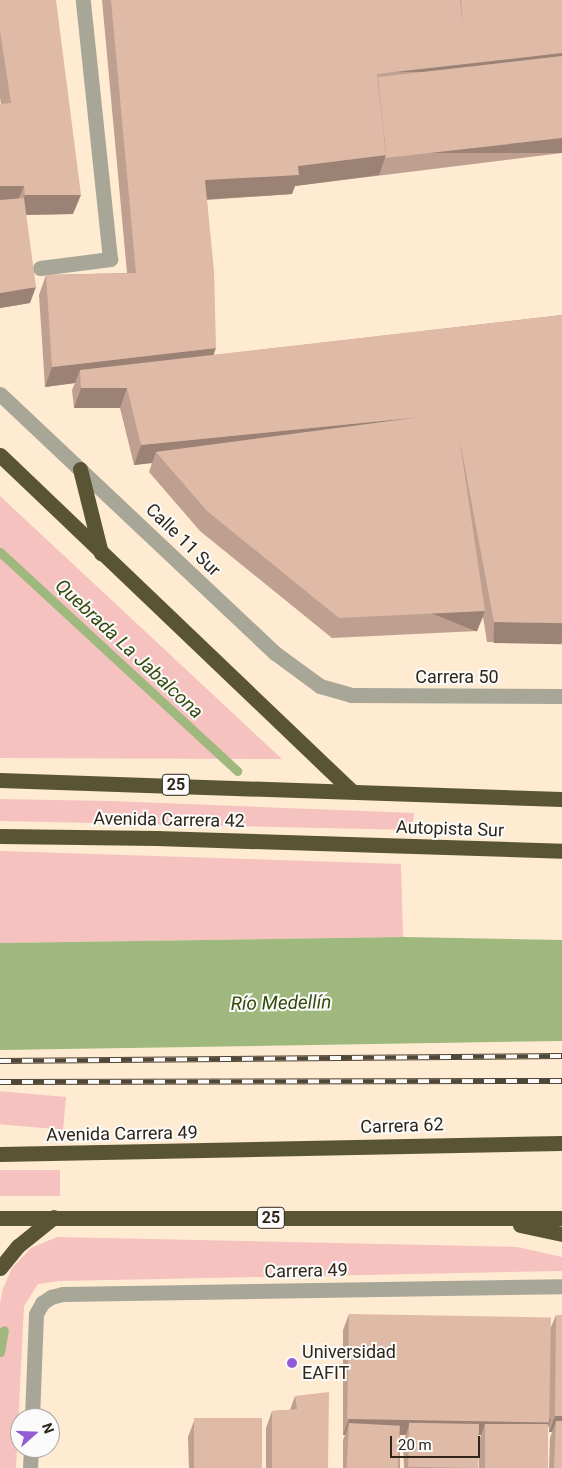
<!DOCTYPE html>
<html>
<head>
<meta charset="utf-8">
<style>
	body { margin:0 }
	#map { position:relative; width:562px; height:1468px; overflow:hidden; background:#feebd1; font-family:Roboto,sans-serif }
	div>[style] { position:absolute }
	.green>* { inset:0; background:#f5c2bf; transform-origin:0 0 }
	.water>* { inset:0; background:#9eb87e }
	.stream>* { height:9px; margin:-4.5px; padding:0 4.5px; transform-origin:4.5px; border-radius:4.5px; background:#9eb87e }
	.lane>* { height:15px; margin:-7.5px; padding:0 7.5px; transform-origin:7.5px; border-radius:7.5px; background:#a8a696 }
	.street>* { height:15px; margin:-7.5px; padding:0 7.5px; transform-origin:7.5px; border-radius:7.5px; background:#a8a696 }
	.highway>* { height:15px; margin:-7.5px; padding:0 7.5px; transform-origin:7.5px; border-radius:7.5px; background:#595534 }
	.rail>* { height:5.5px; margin-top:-2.75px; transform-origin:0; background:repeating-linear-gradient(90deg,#fbfbfb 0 11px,#514738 0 22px); box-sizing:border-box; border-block:1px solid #514738 }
	.wall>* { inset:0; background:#bfa090 }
	.shaded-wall>* { inset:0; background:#9b8275; transform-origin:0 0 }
	.building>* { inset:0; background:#debaa7; transform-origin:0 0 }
	.dots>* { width:14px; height:14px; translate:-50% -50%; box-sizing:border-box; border:2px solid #fbfbfb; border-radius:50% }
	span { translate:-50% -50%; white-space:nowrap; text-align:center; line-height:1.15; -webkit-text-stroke:4px #fbfbfb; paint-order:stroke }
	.shield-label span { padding:1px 4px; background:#fbfbfb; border:1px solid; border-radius:4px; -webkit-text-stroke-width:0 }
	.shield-label { font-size:16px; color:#2f261a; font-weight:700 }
	.street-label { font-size:18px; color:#2f261a }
	.poi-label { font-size:18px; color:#2f261a }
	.left { translate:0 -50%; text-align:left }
	.water-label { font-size:19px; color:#344b0b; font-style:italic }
	.north { position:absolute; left:10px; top:1408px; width:50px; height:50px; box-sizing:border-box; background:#fbfbfb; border:1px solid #a9a6a1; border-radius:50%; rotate:70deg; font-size:14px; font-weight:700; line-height:20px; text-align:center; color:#2f261a }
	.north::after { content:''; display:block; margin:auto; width:18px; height:22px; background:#935cd4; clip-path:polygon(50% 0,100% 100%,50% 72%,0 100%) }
	.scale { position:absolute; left:390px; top:1436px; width:90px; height:22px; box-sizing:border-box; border:2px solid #2f261a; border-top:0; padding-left:6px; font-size:15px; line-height:18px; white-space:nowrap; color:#2f261a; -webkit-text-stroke:4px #fbfbfb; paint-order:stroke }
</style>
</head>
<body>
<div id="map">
	<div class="green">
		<i style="clip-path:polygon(0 496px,282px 759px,0 758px)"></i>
		<i style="clip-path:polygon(0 799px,110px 801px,414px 813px,412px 830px,0 821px)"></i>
		<i style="clip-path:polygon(0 851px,401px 864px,403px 937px,0 943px)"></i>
		<i style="left:66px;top:1097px;width:33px;height:66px;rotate:95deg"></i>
		<i style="left:0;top:1170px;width:60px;height:26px"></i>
		<i style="clip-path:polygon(57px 1237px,517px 1247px,562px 1257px,562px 1271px,60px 1281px,38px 1284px,24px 1306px,16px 1468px,0 1468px,0 1303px,3px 1289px,12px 1268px,31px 1248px)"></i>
	</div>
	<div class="water">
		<i style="clip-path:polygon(403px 937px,562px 940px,562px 1041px,0 1050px,0 943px)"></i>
	</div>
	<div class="stream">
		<i style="left:0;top:552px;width:323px;rotate:42.7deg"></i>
		<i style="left:0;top:1352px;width:22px;rotate:-80deg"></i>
	</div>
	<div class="lane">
		<i style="left:40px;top:268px;width:71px;rotate:-7.3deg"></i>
		<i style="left:110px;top:259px;width:260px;rotate:-96deg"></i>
	</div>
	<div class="street">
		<i style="left:0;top:394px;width:378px;rotate:43.3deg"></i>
		<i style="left:275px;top:653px;width:56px;rotate:36.3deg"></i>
		<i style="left:320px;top:686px;width:32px;rotate:16deg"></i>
		<i style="left:351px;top:695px;width:211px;rotate:0.3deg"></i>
		<i style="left:32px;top:1418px;width:104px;rotate:-87.8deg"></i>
		<i style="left:36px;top:1314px;width:13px;rotate:-61deg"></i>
		<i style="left:42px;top:1303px;width:11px;rotate:-34deg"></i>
		<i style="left:51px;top:1297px;width:12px;rotate:-14deg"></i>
		<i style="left:63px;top:1294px;width:499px;rotate:-0.9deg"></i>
		<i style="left:30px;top:1468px;width:20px;rotate:-87deg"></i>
	</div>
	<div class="highway">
		<i style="left:0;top:455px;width:486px;rotate:43.7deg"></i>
		<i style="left:80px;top:469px;width:87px;rotate:76deg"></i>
		<i style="left:0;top:780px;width:562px;rotate:1.94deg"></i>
		<i style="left:0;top:836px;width:156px;rotate:0.7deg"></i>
		<i style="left:156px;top:838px;width:406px;rotate:1.8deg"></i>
		<i style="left:0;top:1154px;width:562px;rotate:-1.12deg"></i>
		<i style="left:0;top:1218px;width:562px"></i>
		<i style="left:520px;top:1225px;width:43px;rotate:12.1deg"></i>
		<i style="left:0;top:1268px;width:28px;rotate:-51deg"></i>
		<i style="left:18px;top:1246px;width:46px;rotate:-38.9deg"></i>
	</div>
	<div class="rail">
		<i style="left:0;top:1061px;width:562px;rotate:-0.51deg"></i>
		<i style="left:0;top:1082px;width:562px;rotate:-0.1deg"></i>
	</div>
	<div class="wall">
		<i style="clip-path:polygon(0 0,73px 214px,26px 215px,30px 303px,0 308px,0 104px,1px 104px,0 98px)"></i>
		<i style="clip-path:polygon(102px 0,562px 0,562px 153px,295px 186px,292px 194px,207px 200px,214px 355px,562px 315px,562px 643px,487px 642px,483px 617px,477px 631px,332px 638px,200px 531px,149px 472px,152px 463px,134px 465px,120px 408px,74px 408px,72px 390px,75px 383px,45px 387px,39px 295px,46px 275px,127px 273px)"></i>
		<i style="clip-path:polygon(349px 1314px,551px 1327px,556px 1315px,562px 1468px,549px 1468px,550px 1438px,552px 1432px,549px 1432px,549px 1424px,548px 1427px,547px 1468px,479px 1468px,479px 1441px,481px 1435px,479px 1435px,478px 1468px,404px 1468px,403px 1442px,406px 1435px,400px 1435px,400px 1468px,343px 1468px,343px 1440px,345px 1435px,343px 1435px,343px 1330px)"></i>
		<i style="clip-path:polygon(295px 1396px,328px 1468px,266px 1468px,266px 1428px,272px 1411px,290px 1410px)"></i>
		<i style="clip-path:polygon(194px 1421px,262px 1468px,189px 1468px,188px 1437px)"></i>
	</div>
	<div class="shaded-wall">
		<i style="left:562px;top:53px;width:19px;height:186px;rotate:90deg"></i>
		<i style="left:562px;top:138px;width:15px;height:178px;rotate:90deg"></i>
		<i style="clip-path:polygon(386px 155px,379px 175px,295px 186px,292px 194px,197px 200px,205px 180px,298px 166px)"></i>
		<i style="clip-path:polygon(0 186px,24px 186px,16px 205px,0 206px)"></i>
		<i style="clip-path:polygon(25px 195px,81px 195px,73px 214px,18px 215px)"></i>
		<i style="clip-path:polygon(36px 287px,30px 303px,0 308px,0 293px)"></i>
		<i style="clip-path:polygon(216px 348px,209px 368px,80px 370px,75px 383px,45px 387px,52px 367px)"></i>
		<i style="clip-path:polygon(81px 388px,127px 388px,120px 408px,74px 408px)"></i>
		<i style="clip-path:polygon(421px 417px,156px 452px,152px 463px,134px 465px,141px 445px)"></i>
		<i style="left:485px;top:611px;width:22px;height:146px;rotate:112deg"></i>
		<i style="left:494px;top:622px;width:68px;height:21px;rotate:1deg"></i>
		<i style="clip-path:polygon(555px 1416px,562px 1416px,562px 1432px,556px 1421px,552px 1432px,549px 1432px)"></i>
		<i style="clip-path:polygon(349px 1419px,551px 1419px,545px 1436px,485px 1424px,481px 1435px,409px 1435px,409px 1425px,406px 1435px,349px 1435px,349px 1423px,345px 1435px,343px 1435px)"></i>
	</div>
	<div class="building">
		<i style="clip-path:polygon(0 0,56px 0,81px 195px,25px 195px,24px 186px,0 186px,0 104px,11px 103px,0 31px)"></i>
		<i style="clip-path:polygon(111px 0,460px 0,463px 27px,461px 0,562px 0,562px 53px,377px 74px,386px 155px,298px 166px,299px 175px,205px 180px,214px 271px,216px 348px,52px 367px,46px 275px,136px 273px)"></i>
		<i style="clip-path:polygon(562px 56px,562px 138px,385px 158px,386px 155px,378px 77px)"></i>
		<i style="clip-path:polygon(24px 198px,36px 287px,0 293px,0 200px)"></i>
		<i style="clip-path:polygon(562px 315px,562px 623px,494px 622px,459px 436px,485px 611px,339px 618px,207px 511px,156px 452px,421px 417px,141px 445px,127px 388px,81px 388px,80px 370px)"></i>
		<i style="left:349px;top:1314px;width:202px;height:105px;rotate:1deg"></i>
		<i style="clip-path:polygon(556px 1315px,562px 1315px,562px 1416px,555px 1416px)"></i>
		<i style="clip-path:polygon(329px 1392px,328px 1468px,272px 1468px,272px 1411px,297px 1409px,295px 1396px)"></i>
		<i style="left:262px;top:1418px;width:50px;height:68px;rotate:90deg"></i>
		<i style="clip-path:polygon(556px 1421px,562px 1421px,562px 1468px,554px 1468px)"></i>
		<i style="left:349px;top:1423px;width:51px;height:45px;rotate:3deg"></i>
		<i style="left:479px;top:1424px;width:44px;height:70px;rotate:91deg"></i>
		<i style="left:485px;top:1424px;width:63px;height:44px"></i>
	</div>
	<div class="dots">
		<i style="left:292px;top:1363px;background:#935cd4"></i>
	</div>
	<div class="shield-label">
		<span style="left:176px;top:785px">25</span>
		<span style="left:271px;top:1218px">25</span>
	</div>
	<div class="street-label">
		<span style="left:183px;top:540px;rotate:44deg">Calle 11 Sur</span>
		<span style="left:457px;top:677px">Carrera 50</span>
		<span style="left:169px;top:820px;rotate:1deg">Avenida Carrera 42</span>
		<span style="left:450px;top:829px;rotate:2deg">Autopista Sur</span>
		<span style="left:402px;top:1126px;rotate:-2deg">Carrera 62</span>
		<span style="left:122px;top:1134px;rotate:-1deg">Avenida Carrera 49</span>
		<span style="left:306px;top:1271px;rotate:-1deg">Carrera 49</span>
	</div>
	<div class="poi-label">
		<span class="left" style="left:302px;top:1363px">Universidad<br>EAFIT</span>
	</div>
	<div class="water-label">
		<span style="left:129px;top:649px;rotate:43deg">Quebrada La Jabalcona</span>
		<span style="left:281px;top:1003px;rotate:-1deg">Río Medellín</span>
	</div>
	<div class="north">N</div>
	<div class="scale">20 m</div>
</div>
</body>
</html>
